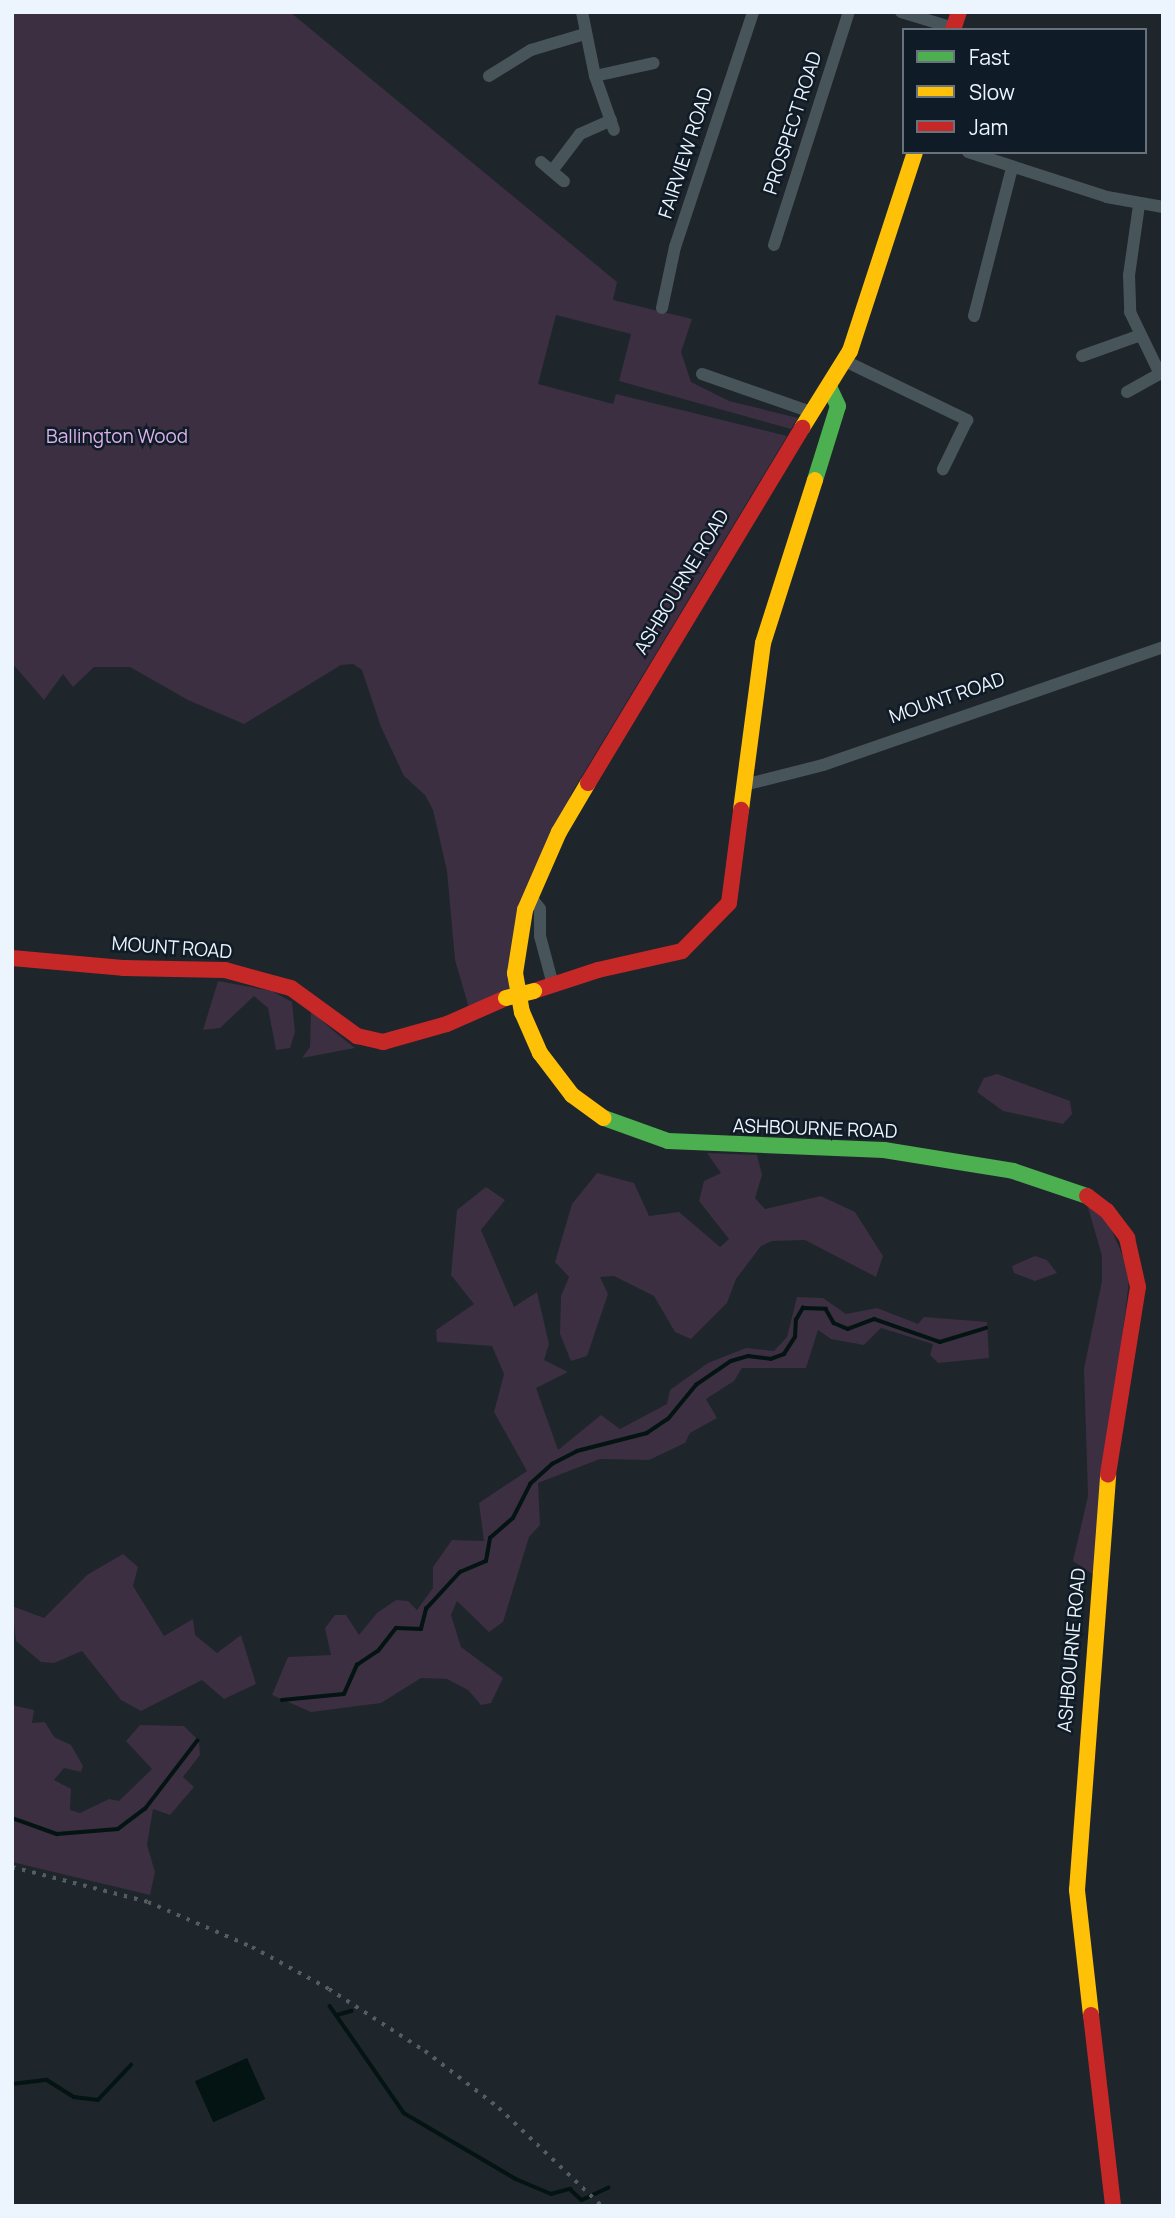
<!DOCTYPE html>
<html>
<head>
<meta charset="utf-8">
<style>
	body { margin:0 }
	#map { position:relative; width:1175px; height:2218px; overflow:hidden; background:#1e252b; font-family:Manrope,sans-serif }
	div>[style] { position:absolute }
	.green>* { inset:0; background:#3b2f41 }
	.water>* { inset:0; background:#031412; transform-origin:0 0 }
	.stream>* { height:3.5px; margin:-1.75px; padding:0 1.75px; transform-origin:1.75px; border-radius:1.75px; background:#031412 }
	.street>* { height:12px; margin:-6px; padding:0 6px; transform-origin:6px; border-radius:6px; background:#47555a }
	.fast>* { height:16px; margin:-8px; padding:0 8px; transform-origin:8px; border-radius:8px; background:#4caf50 }
	.slow>* { height:16px; margin:-8px; padding:0 8px; transform-origin:8px; border-radius:8px; background:#ffc107 }
	.jam>* { height:16px; margin:-8px; padding:0 8px; transform-origin:8px; border-radius:8px; background:#c62828 }
	.rail>* { height:3.5px; margin-top:-1.75px; transform-origin:0; background:repeating-linear-gradient(90deg,#545d62 0 3.5px,transparent 0 10.5px) }
	.slow-bridge>* { height:16px; margin:-8px; padding:0 8px; transform-origin:8px; border-radius:8px; background:#ffc107 }
	span { translate:-50% -50%; white-space:nowrap; text-align:center; line-height:1.15; -webkit-text-stroke:5px #0f1b27; paint-order:stroke }
	.street-label { font-size:19px; color:#ecf4fd }
	.park-label { font-size:19px; color:#d9b2e9 }
	.frame { position:absolute; inset:0; border:14px solid #ecf4fd; pointer-events:none }
	.legend { position:absolute; left:902px; top:28px; width:245px; height:126px; box-sizing:border-box; background:#0f1b27; border:2px solid #67727d; margin:0; padding:9px 12px; list-style:none; font-size:21px; color:#ecf4fd }
	.legend li { display:flex; align-items:center; gap:14px; height:35px }
	.legend b { width:35px; border:2px solid #67727d }
</style>
</head>
<body>
<div id="map">
	<div class="green">
		<i style="clip-path:polygon(12px 12px,290px 12px,617px 282px,613px 300px,692px 319px,681px 352px,691px 382px,729px 401px,798px 418px,791px 429px,619px 381px,631px 334px,556px 315px,538px 384px,613px 404px,616px 394px,787px 436px,571px 794px,508px 992px,469px 1008px,455px 960px,447px 871px,433px 810px,425px 795px,404px 776px,381px 727px,362px 670px,353px 664px,341px 665px,244px 724px,188px 700px,130px 667px,94px 667px,73px 687px,63px 674px,44px 700px,12px 663px)"></i>
		<i style="clip-path:polygon(218px 981px,272px 991px,292px 1002px,295px 1032px,290px 1048px,276px 1050px,268px 1008px,254px 996px,220px 1028px,203px 1030px)"></i>
		<i style="clip-path:polygon(311px 1011px,336px 1033px,355px 1048px,302px 1058px,310px 1047px)"></i>
		<i style="clip-path:polygon(997px 1074px,1070px 1101px,1072px 1114px,1063px 1124px,1003px 1111px,977px 1092px,984px 1078px)"></i>
		<i style="clip-path:polygon(707px 1153px,757px 1155px,762px 1175px,755px 1198px,765px 1209px,821px 1196px,855px 1212px,883px 1256px,876px 1277px,805px 1240px,772px 1241px,761px 1246px,736px 1279px,727px 1303px,691px 1339px,675px 1332px,654px 1296px,614px 1276px,600px 1277px,608px 1294px,587px 1356px,571px 1361px,560px 1334px,561px 1296px,569px 1277px,555px 1262px,572px 1204px,597px 1173px,634px 1183px,649px 1216px,679px 1212px,720px 1247px,729px 1239px,699px 1201px,704px 1181px,721px 1173px)"></i>
		<i style="clip-path:polygon(486px 1187px,505px 1200px,481px 1230px,514px 1307px,537px 1292px,549px 1344px,544px 1360px,568px 1372px,536px 1388px,558px 1450px,601px 1415px,620px 1429px,667px 1404px,670px 1390px,708px 1363px,746px 1348px,774px 1351px,787px 1337px,797px 1297px,823px 1298px,846px 1314px,877px 1308px,918px 1324px,924px 1317px,987px 1322px,989px 1358px,938px 1363px,930px 1355px,933px 1344px,881px 1328px,864px 1345px,831px 1339px,818px 1330px,806px 1368px,742px 1368px,734px 1381px,706px 1399px,717px 1418px,690px 1433px,685px 1443px,649px 1460px,600px 1459px,538px 1483px,540px 1525px,529px 1537px,503px 1622px,489px 1632px,457px 1601px,451px 1615px,461px 1647px,503px 1678px,491px 1703px,481px 1705px,468px 1690px,447px 1679px,421px 1678px,381px 1703px,311px 1712px,272px 1695px,288px 1657px,331px 1655px,325px 1628px,335px 1615px,346px 1615px,359px 1635px,377px 1613px,396px 1600px,408px 1601px,417px 1610px,433px 1588px,433px 1567px,452px 1540px,484px 1541px,479px 1503px,527px 1471px,494px 1412px,504px 1374px,492px 1346px,437px 1342px,436px 1330px,474px 1304px,451px 1275px,457px 1210px)"></i>
		<i style="clip-path:polygon(1087px 1204px,1108px 1222px,1130px 1272px,1094px 1575px,1073px 1561px,1088px 1496px,1084px 1369px,1102px 1281px,1102px 1256px)"></i>
		<i style="clip-path:polygon(1035px 1256px,1047px 1260px,1057px 1273px,1035px 1281px,1014px 1273px,1012px 1266px)"></i>
		<i style="clip-path:polygon(123px 1554px,138px 1567px,133px 1586px,164px 1636px,193px 1619px,195px 1635px,217px 1653px,241px 1635px,256px 1684px,224px 1699px,202px 1680px,141px 1711px,121px 1700px,82px 1651px,54px 1663px,41px 1662px,16px 1641px,12px 1606px,44px 1618px,87px 1575px)"></i>
		<i style="clip-path:polygon(12px 1705px,34px 1710px,32px 1723px,45px 1722px,54px 1737px,71px 1745px,83px 1766px,81px 1772px,64px 1768px,54px 1780px,71px 1789px,70px 1810px,80px 1813px,109px 1799px,119px 1801px,152px 1769px,126px 1741px,140px 1725px,184px 1726px,199px 1741px,200px 1755px,183px 1777px,194px 1787px,170px 1815px,153px 1809px,147px 1845px,155px 1872px,150px 1895px,12px 1862px)"></i>
	</div>
	<div class="water">
		<i style="left:247px;top:2058px;width:45px;height:57px;rotate:66deg"></i>
	</div>
	<div class="stream">
		<i style="left:282px;top:1700px;width:62px;rotate:-5.5deg"></i>
		<i style="left:344px;top:1694px;width:32px;rotate:-66deg"></i>
		<i style="left:357px;top:1665px;width:25px;rotate:-34deg"></i>
		<i style="left:378px;top:1651px;width:29px;rotate:-52deg"></i>
		<i style="left:396px;top:1628px;width:25px;rotate:2deg"></i>
		<i style="left:421px;top:1629px;width:21px;rotate:-76deg"></i>
		<i style="left:426px;top:1609px;width:50px;rotate:-47.4deg"></i>
		<i style="left:460px;top:1572px;width:28px;rotate:-23deg"></i>
		<i style="left:486px;top:1561px;width:23px;rotate:-80deg"></i>
		<i style="left:490px;top:1538px;width:30px;rotate:-41deg"></i>
		<i style="left:513px;top:1518px;width:38px;rotate:-63deg"></i>
		<i style="left:530px;top:1484px;width:30px;rotate:-42deg"></i>
		<i style="left:552px;top:1464px;width:28px;rotate:-27deg"></i>
		<i style="left:577px;top:1451px;width:72px;rotate:-14.4deg"></i>
		<i style="left:647px;top:1433px;width:25px;rotate:-34deg"></i>
		<i style="left:668px;top:1419px;width:44px;rotate:-50.5deg"></i>
		<i style="left:696px;top:1385px;width:42px;rotate:-34.4deg"></i>
		<i style="left:731px;top:1361px;width:18px;rotate:-16deg"></i>
		<i style="left:748px;top:1356px;width:23px;rotate:7deg"></i>
		<i style="left:771px;top:1359px;width:14px;rotate:-21deg"></i>
		<i style="left:784px;top:1354px;width:20px;rotate:-57deg"></i>
		<i style="left:795px;top:1337px;width:17px;rotate:-87deg"></i>
		<i style="left:796px;top:1320px;width:14px;rotate:-60deg"></i>
		<i style="left:803px;top:1308px;width:23px;rotate:2deg"></i>
		<i style="left:826px;top:1309px;width:16px;rotate:60deg"></i>
		<i style="left:834px;top:1323px;width:15px;rotate:23deg"></i>
		<i style="left:848px;top:1329px;width:28px;rotate:-21deg"></i>
		<i style="left:874px;top:1319px;width:70px;rotate:19.2deg"></i>
		<i style="left:940px;top:1342px;width:48px;rotate:-16.9deg"></i>
		<i style="left:12px;top:1818px;width:48px;rotate:19.6deg"></i>
		<i style="left:57px;top:1834px;width:61px;rotate:-4.7deg"></i>
		<i style="left:118px;top:1829px;width:34px;rotate:-37deg"></i>
		<i style="left:145px;top:1809px;width:86px;rotate:-52.6deg"></i>
		<i style="left:330px;top:2006px;width:130px;rotate:55.3deg"></i>
		<i style="left:404px;top:2113px;width:130px;rotate:30.5deg"></i>
		<i style="left:516px;top:2179px;width:38px;rotate:23deg"></i>
		<i style="left:551px;top:2194px;width:20px;rotate:-15deg"></i>
		<i style="left:570px;top:2189px;width:16px;rotate:43deg"></i>
		<i style="left:582px;top:2200px;width:29px;rotate:-25deg"></i>
		<i style="left:337px;top:2015px;width:15px;rotate:-16deg"></i>
		<i style="left:12px;top:2084px;width:35px;rotate:-7deg"></i>
		<i style="left:47px;top:2080px;width:32px;rotate:32deg"></i>
		<i style="left:74px;top:2097px;width:24px;rotate:7deg"></i>
		<i style="left:98px;top:2100px;width:48px;rotate:-46.7deg"></i>
	</div>
	<div class="street">
		<i style="left:582px;top:12px;width:65px;rotate:78.5deg"></i>
		<i style="left:595px;top:76px;width:57px;rotate:70.6deg"></i>
		<i style="left:901px;top:12px;width:55px;rotate:16.8deg"></i>
		<i style="left:489px;top:76px;width:49px;rotate:-31.8deg"></i>
		<i style="left:531px;top:50px;width:56px;rotate:-16.5deg"></i>
		<i style="left:595px;top:76px;width:60px;rotate:-12.4deg"></i>
		<i style="left:968px;top:152px;width:146px;rotate:17.9deg"></i>
		<i style="left:1107px;top:197px;width:57px;rotate:10.1deg"></i>
		<i style="left:541px;top:162px;width:30px;rotate:40deg"></i>
		<i style="left:552px;top:171px;width:46px;rotate:-52.9deg"></i>
		<i style="left:580px;top:134px;width:34px;rotate:-24deg"></i>
		<i style="left:1139px;top:205px;width:71px;rotate:98.1deg"></i>
		<i style="left:1129px;top:275px;width:37px;rotate:88deg"></i>
		<i style="left:1130px;top:312px;width:69px;rotate:64.2deg"></i>
		<i style="left:774px;top:245px;width:245px;rotate:-72.2deg"></i>
		<i style="left:662px;top:308px;width:62px;rotate:-78deg"></i>
		<i style="left:675px;top:247px;width:248px;rotate:-71.6deg"></i>
		<i style="left:974px;top:316px;width:153px;rotate:-75.6deg"></i>
		<i style="left:1082px;top:356px;width:59px;rotate:-19.7deg"></i>
		<i style="left:845px;top:361px;width:136px;rotate:25.8deg"></i>
		<i style="left:967px;top:420px;width:55px;rotate:116.1deg"></i>
		<i style="left:702px;top:374px;width:115px;rotate:19.2deg"></i>
		<i style="left:1127px;top:392px;width:41px;rotate:-29.1deg"></i>
		<i style="left:744px;top:785px;width:81px;rotate:-14.2deg"></i>
		<i style="left:823px;top:765px;width:360px;rotate:-19.1deg"></i>
		<i style="left:530px;top:896px;width:16px;rotate:52deg"></i>
		<i style="left:540px;top:909px;width:27px;rotate:90deg"></i>
		<i style="left:540px;top:936px;width:51px;rotate:75.1deg"></i>
	</div>
	<div class="fast">
		<i style="left:815px;top:480px;width:77px;rotate:-72.7deg"></i>
		<i style="left:838px;top:406px;width:21px;rotate:-115deg"></i>
		<i style="left:604px;top:1118px;width:68px;rotate:19.8deg"></i>
		<i style="left:668px;top:1141px;width:216px;rotate:2.4deg"></i>
		<i style="left:884px;top:1150px;width:131px;rotate:9.2deg"></i>
		<i style="left:1013px;top:1171px;width:78px;rotate:18.7deg"></i>
	</div>
	<div class="slow">
		<i style="left:802px;top:428px;width:91px;rotate:-58.1deg"></i>
		<i style="left:850px;top:351px;width:209px;rotate:-71.9deg"></i>
		<i style="left:588px;top:783px;width:57px;rotate:120.6deg"></i>
		<i style="left:559px;top:832px;width:85px;rotate:113.6deg"></i>
		<i style="left:525px;top:910px;width:64px;rotate:99deg"></i>
		<i style="left:515px;top:973px;width:40px;rotate:80deg"></i>
		<i style="left:522px;top:1012px;width:45px;rotate:66.3deg"></i>
		<i style="left:540px;top:1053px;width:53px;rotate:52.7deg"></i>
		<i style="left:572px;top:1095px;width:39px;rotate:36deg"></i>
		<i style="left:741px;top:810px;width:168px;rotate:-82.5deg"></i>
		<i style="left:763px;top:643px;width:171px;rotate:-72.3deg"></i>
		<i style="left:1091px;top:2015px;width:126px;rotate:-96.4deg"></i>
		<i style="left:1077px;top:1890px;width:416px;rotate:-85.7deg"></i>
	</div>
	<div class="jam">
		<i style="left:953px;top:30px;width:19px;rotate:-72deg"></i>
		<i style="left:588px;top:783px;width:415px;rotate:-58.9deg"></i>
		<i style="left:12px;top:958px;width:111px;rotate:5.1deg"></i>
		<i style="left:123px;top:968px;width:102px;rotate:1.1deg"></i>
		<i style="left:225px;top:970px;width:68px;rotate:15.3deg"></i>
		<i style="left:291px;top:988px;width:82px;rotate:36deg"></i>
		<i style="left:357px;top:1036px;width:27px;rotate:13deg"></i>
		<i style="left:383px;top:1042px;width:66px;rotate:-15.7deg"></i>
		<i style="left:447px;top:1024px;width:64px;rotate:-23.8deg"></i>
		<i style="left:534px;top:991px;width:67px;rotate:-18.2deg"></i>
		<i style="left:598px;top:970px;width:86px;rotate:-12.7deg"></i>
		<i style="left:682px;top:951px;width:67px;rotate:-45.6deg"></i>
		<i style="left:729px;top:903px;width:94px;rotate:-82.6deg"></i>
		<i style="left:1087px;top:1196px;width:25px;rotate:37deg"></i>
		<i style="left:1107px;top:1211px;width:34px;rotate:53deg"></i>
		<i style="left:1127px;top:1238px;width:50px;rotate:77.3deg"></i>
		<i style="left:1138px;top:1287px;width:190px;rotate:99.1deg"></i>
		<i style="left:1091px;top:2015px;width:192px;rotate:83.4deg"></i>
	</div>
	<div class="rail">
		<i style="left:12px;top:1867px;width:140px;rotate:14.4deg"></i>
		<i style="left:148px;top:1902px;width:113px;rotate:23.4deg"></i>
		<i style="left:252px;top:1947px;width:88px;rotate:28.6deg"></i>
		<i style="left:329px;top:1989px;width:114px;rotate:32.9deg"></i>
		<i style="left:425px;top:2051px;width:93px;rotate:37.6deg"></i>
		<i style="left:499px;top:2108px;width:142px;rotate:43.6deg"></i>
	</div>
	<div class="slow-bridge">
		<i style="left:506px;top:998px;width:29px;rotate:-14deg"></i>
	</div>
	<div class="street-label">
		<span style="left:793px;top:123px;rotate:-72deg">PROSPECT ROAD</span>
		<span style="left:686px;top:153px;rotate:-72deg">FAIRVIEW ROAD</span>
		<span style="left:682px;top:582px;rotate:-59deg">ASHBOURNE ROAD</span>
		<span style="left:947px;top:698px;rotate:-19deg">MOUNT ROAD</span>
		<span style="left:172px;top:948px;rotate:4deg">MOUNT ROAD</span>
		<span style="left:815px;top:1129px;rotate:2deg">ASHBOURNE ROAD</span>
		<span style="left:1072px;top:1650px;rotate:-85deg">ASHBOURNE ROAD</span>
	</div>
	<div class="park-label">
		<span style="left:117px;top:437px">Ballington Wood</span>
	</div>
	<div class="frame"></div>
	<ul class="legend">
	<li><b style="height:9px;background:#4caf50"></b>Fast</li>
	<li><b style="height:9px;background:#ffc107"></b>Slow</li>
	<li><b style="height:9px;background:#c62828"></b>Jam</li>
	</ul>
</div>
</body>
</html>
